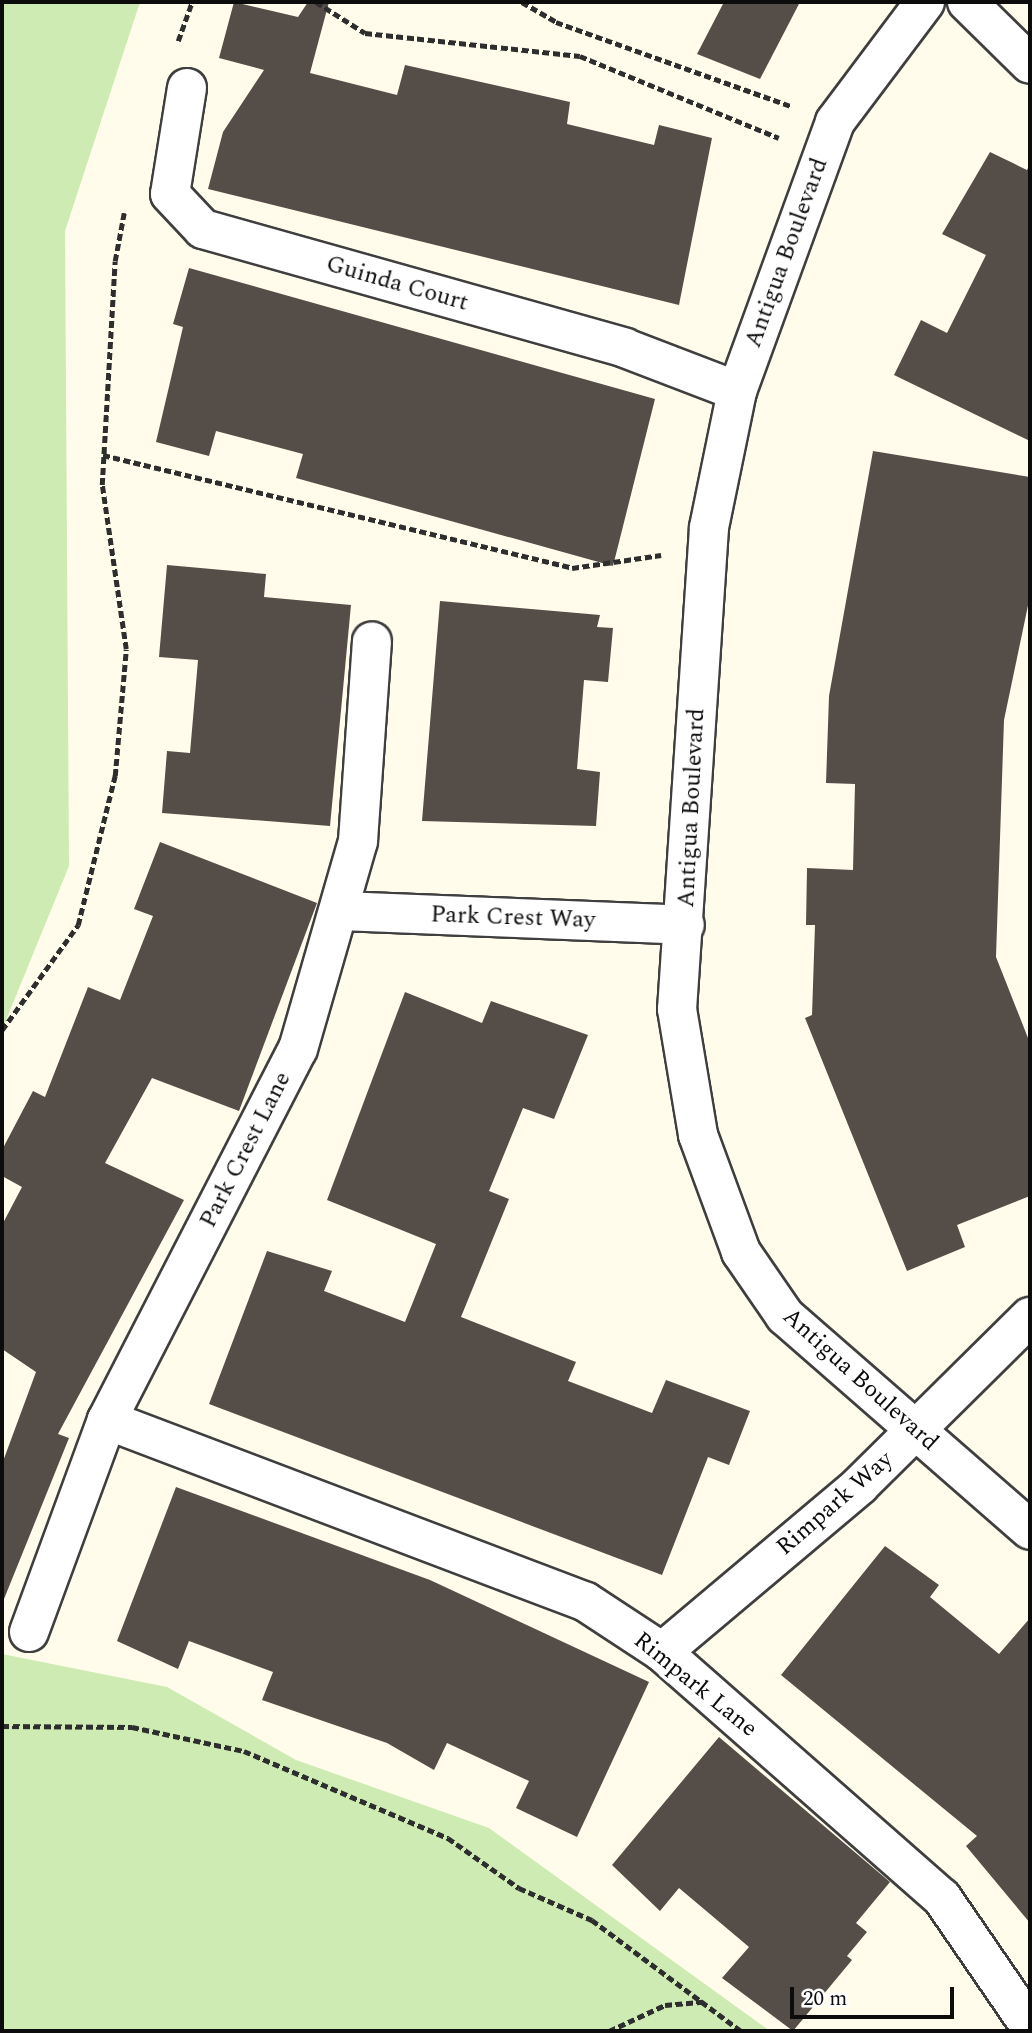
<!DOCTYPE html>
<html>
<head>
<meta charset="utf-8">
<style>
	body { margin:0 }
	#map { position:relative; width:1032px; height:2033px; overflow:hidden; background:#fffceb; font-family:Spectral,serif }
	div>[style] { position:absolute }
	.green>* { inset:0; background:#ceebb3 }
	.building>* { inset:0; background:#554e48 }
	.path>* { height:4.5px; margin-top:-2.25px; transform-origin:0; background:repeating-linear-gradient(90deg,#2e2e2e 0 7px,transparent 0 10.5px) }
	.roads { filter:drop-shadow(2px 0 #3f3f3f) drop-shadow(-2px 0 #3f3f3f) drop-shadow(0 2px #3f3f3f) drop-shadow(0 -2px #3f3f3f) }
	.minor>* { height:38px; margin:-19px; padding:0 19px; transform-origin:19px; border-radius:19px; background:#fff }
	span { translate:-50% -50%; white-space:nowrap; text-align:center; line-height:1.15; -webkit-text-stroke:7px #fff; paint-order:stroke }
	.street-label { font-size:24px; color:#0c0c0c }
	.frame { position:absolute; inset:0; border:4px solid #0c0c0c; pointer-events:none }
	.scale { position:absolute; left:790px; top:1987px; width:164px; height:32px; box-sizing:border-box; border:4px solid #0c0c0c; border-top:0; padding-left:9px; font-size:21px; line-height:24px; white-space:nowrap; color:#0c0c0c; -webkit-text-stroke:5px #fff; paint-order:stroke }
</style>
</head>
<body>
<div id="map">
	<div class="green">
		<i style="clip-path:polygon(2px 2px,140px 2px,65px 231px,69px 866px,2px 1030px)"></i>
		<i style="clip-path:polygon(2px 1654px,167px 1687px,296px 1760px,489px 1828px,770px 2031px,2px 2031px)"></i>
	</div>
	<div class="building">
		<i style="clip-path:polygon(234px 2px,298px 17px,308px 2px,329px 2px,310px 73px,397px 95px,405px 65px,570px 102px,567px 124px,654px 145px,659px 125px,712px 138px,679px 305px,208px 189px,223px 132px,264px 70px,219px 58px)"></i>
		<i style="clip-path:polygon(724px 2px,800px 2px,760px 79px,697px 54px)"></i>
		<i style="clip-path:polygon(990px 152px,1027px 170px,1030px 164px,1030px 441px,894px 375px,921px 320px,947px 333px,986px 255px,942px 234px)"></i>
		<i style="clip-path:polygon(189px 268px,655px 399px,613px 566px,296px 478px,303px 454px,216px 431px,209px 456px,156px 442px,183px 327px,173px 324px)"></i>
		<i style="clip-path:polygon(873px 451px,1030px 477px,1030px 596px,1004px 720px,996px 957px,1030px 1043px,1030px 1196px,957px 1225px,965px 1247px,907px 1271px,805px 1018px,812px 1015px,815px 925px,806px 925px,807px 868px,853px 870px,855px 784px,826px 783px,829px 696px)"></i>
		<i style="clip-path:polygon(167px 565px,266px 574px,264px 597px,351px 605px,330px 826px,162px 813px,167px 751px,190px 753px,198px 660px,159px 657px)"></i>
		<i style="clip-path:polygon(440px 601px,600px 615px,597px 627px,613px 628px,608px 682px,584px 680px,577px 769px,600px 772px,596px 826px,422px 821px)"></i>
		<i style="clip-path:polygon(160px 842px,317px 903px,239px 1111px,152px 1078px,105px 1163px,184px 1200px,58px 1434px,69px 1438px,2px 1604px,2px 1464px,36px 1372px,2px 1349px,2px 1225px,22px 1187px,2px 1176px,2px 1150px,33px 1091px,45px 1097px,88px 987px,120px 1000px,153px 916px,134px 909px)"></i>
		<i style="clip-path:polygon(405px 992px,482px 1023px,491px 1001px,588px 1035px,554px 1119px,523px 1108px,489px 1191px,509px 1199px,461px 1317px,576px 1362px,568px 1381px,652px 1413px,666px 1380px,750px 1411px,729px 1465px,708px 1457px,662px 1575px,209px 1404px,267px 1251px,332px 1271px,324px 1291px,405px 1322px,436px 1244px,327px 1200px)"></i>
		<i style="clip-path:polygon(176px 1487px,430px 1580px,649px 1682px,577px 1837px,516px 1808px,529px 1781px,447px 1743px,434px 1770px,387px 1743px,262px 1700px,273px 1672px,189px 1641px,178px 1669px,117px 1641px)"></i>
		<i style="clip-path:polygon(885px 1546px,939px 1585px,930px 1597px,999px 1654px,1030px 1618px,1030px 1923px,966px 1846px,977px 1836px,781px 1675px)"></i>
		<i style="clip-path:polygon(719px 1737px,890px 1882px,856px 1923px,867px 1932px,847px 1956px,852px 1960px,793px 2031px,722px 1978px,749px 1947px,679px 1888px,660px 1911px,612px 1865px)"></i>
	</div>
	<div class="path">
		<i style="left:316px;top:2px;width:58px;rotate:32.3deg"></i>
		<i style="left:365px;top:33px;width:216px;rotate:6.1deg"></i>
		<i style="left:580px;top:56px;width:215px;rotate:22.4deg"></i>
		<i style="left:522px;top:2px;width:39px;rotate:30deg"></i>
		<i style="left:556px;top:22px;width:250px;rotate:19.7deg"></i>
		<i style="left:178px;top:41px;width:41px;rotate:-70.3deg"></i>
		<i style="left:103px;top:455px;width:482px;rotate:13.5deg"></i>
		<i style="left:572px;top:568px;width:90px;rotate:-8.3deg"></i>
		<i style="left:2px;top:1030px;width:130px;rotate:-54.1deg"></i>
		<i style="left:78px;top:925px;width:154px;rotate:-76.1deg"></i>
		<i style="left:115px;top:776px;width:127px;rotate:-85deg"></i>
		<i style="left:126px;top:649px;width:166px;rotate:-98.3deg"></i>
		<i style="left:102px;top:485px;width:224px;rotate:-86.7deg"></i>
		<i style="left:115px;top:261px;width:49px;rotate:-79.4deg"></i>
		<i style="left:2px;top:1726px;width:130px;rotate:0.4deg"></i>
		<i style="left:132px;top:1727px;width:115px;rotate:12.1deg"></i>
		<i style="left:244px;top:1751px;width:222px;rotate:23.1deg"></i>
		<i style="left:448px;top:1838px;width:87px;rotate:35.2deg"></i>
		<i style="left:519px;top:1888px;width:80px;rotate:23.7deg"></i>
		<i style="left:592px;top:1920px;width:186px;rotate:36.7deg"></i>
		<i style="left:609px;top:2031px;width:62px;rotate:-24.9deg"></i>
		<i style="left:665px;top:2005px;width:38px;rotate:-5deg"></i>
	</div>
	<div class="roads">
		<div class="minor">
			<i style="left:925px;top:2px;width:150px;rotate:126.9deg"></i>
			<i style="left:835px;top:122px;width:286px;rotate:110deg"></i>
			<i style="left:737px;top:391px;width:140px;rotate:101.6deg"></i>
			<i style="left:709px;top:528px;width:482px;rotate:93.8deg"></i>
			<i style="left:677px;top:1009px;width:128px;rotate:80.5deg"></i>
			<i style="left:698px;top:1135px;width:125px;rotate:69.8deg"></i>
			<i style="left:741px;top:1252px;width:78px;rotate:55.5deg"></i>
			<i style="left:785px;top:1316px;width:325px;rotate:41.1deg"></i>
			<i style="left:967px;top:2px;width:88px;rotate:44.5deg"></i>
			<i style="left:187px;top:88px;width:107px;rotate:99.1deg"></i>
			<i style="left:170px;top:194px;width:48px;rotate:46.7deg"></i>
			<i style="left:203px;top:229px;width:438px;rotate:15.7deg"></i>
			<i style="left:625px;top:348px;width:120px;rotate:21deg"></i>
			<i style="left:341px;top:911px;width:344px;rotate:2.3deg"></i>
			<i style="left:107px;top:1420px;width:512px;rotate:20.8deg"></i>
			<i style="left:586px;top:1602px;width:91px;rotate:33.3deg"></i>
			<i style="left:662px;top:1652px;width:373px;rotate:41.3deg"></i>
			<i style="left:942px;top:1898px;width:155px;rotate:55.5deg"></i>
			<i style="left:29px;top:1632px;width:226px;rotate:-69.8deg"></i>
			<i style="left:107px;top:1420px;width:417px;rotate:-62.8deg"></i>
			<i style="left:298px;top:1049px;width:216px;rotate:-73.9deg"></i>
			<i style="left:358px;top:841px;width:200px;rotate:-86deg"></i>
			<i style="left:662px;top:1652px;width:259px;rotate:-40.1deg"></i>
			<i style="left:860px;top:1485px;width:239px;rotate:-44.7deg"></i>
		</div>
	</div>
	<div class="street-label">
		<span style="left:787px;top:253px;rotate:-70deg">Antigua Boulevard</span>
		<span style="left:397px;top:284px;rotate:16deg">Guinda Court</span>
		<span style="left:692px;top:808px;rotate:-87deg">Antigua Boulevard</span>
		<span style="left:513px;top:918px;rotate:2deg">Park Crest Way</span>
		<span style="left:246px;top:1150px;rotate:-63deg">Park Crest Lane</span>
		<span style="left:860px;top:1380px;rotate:42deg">Antigua Boulevard</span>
		<span style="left:835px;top:1504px;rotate:-41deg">Rimpark Way</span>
		<span style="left:695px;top:1685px;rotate:39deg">Rimpark Lane</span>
	</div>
	<div class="frame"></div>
	<div class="scale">20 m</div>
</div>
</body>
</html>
